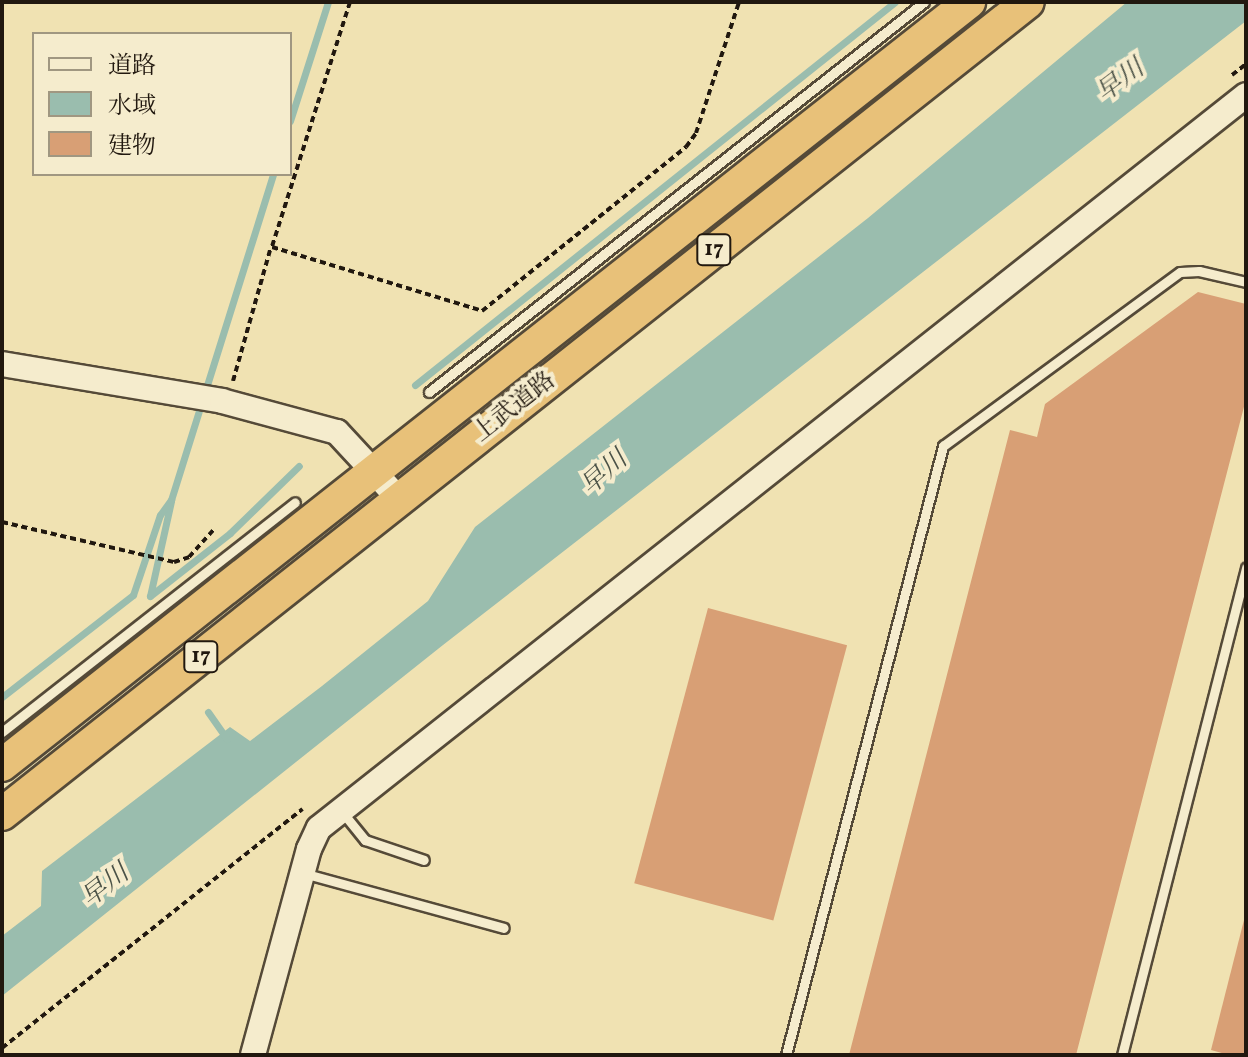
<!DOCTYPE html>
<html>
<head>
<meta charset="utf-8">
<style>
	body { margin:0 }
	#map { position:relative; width:1248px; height:1057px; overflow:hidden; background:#f0e2b2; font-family:Vollkorn,"Noto Serif JP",serif }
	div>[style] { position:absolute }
	.water>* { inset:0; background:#9abdae }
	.stream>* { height:7px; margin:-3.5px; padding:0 3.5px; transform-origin:3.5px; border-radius:3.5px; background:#9abdae }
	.building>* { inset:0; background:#d89f75; transform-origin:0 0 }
	.path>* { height:4px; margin-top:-2px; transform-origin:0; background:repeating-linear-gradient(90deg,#21180f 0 6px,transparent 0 10px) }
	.roads { filter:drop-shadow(2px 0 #554a38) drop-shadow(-2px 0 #554a38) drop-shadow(0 2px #554a38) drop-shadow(0 -2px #554a38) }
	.service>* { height:9px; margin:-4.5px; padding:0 4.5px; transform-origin:4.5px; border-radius:4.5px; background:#f5eccd }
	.tertiary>* { height:24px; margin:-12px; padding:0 12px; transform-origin:12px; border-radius:12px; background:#f5eccd }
	.trunk>* { height:32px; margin:-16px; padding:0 16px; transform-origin:16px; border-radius:16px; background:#e8c179 }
	span { translate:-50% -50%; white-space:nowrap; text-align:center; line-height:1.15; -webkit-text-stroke:8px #f5eccd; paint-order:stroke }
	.shield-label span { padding:2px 6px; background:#f5eccd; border:2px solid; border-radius:6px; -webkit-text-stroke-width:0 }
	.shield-label { font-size:22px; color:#21180f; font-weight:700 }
	.street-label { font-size:24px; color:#21180f }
	.water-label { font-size:26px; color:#4b5247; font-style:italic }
	.frame { position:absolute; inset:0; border:4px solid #21180f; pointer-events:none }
	.legend { position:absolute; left:32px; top:32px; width:260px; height:144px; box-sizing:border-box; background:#f5eccd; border:2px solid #a09781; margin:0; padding:10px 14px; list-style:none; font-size:24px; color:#21180f }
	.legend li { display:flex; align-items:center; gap:16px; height:40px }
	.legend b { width:40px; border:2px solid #a09781 }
</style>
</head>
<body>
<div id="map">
	<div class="water">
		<i style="clip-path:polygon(1127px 2px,1246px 2px,1246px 21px,443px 645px,2px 996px,2px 936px,41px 906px,42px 871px,230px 727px,250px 741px,322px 686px,428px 601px,475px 527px,868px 218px)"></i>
	</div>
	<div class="stream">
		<i style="left:290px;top:121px;width:125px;rotate:-72.3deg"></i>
		<i style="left:415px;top:385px;width:614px;rotate:-38.59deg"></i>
		<i style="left:150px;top:596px;width:102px;rotate:-38.2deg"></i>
		<i style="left:230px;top:533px;width:96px;rotate:-44.2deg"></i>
		<i style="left:150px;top:596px;width:97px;rotate:-77.5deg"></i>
		<i style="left:2px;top:697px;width:166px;rotate:-37.9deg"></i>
		<i style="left:133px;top:595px;width:84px;rotate:-71.4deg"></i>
		<i style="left:160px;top:515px;width:19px;rotate:-54deg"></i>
		<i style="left:171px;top:500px;width:342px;rotate:-72.6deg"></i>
		<i style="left:208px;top:712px;width:33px;rotate:55deg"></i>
	</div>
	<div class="building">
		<i style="clip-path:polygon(1198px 292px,1246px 304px,1246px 399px,1076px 1055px,849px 1055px,1010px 430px,1037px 437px,1045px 404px)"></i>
		<i style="left:708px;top:608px;width:144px;height:285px;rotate:15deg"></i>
		<i style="clip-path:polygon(1245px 916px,1246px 1055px,1229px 1055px,1211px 1050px)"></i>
	</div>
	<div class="path">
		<i style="left:350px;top:2px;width:257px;rotate:107.7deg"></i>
		<i style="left:272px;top:247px;width:220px;rotate:16.9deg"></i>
		<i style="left:482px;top:311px;width:262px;rotate:-38.8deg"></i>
		<i style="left:686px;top:147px;width:17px;rotate:-54deg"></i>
		<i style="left:696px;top:133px;width:138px;rotate:-71.8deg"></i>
		<i style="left:1232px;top:75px;width:18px;rotate:-38deg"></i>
		<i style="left:233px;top:381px;width:139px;rotate:-74.2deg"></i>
		<i style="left:2px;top:522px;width:177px;rotate:13.1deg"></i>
		<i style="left:174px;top:562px;width:16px;rotate:-18deg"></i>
		<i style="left:189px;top:557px;width:36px;rotate:-48deg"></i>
		<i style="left:2px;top:1048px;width:384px;rotate:-38.5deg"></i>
	</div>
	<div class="roads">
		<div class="service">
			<i style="left:429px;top:392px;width:630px;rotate:-38.23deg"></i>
			<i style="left:2px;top:732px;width:372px;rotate:-38.1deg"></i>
			<i style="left:343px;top:813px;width:35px;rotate:51deg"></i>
			<i style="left:365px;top:840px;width:62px;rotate:18.7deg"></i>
			<i style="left:303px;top:873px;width:208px;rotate:15.3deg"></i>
			<i style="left:786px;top:1055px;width:629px;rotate:-75.54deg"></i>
			<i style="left:943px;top:446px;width:294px;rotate:-36.3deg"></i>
			<i style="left:1180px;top:272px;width:19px;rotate:-3deg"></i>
			<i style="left:1199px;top:271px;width:48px;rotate:13.2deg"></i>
			<i style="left:1122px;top:1055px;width:503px;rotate:-75.71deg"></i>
		</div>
		<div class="tertiary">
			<i style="left:2px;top:364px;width:223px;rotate:9.5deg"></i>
			<i style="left:222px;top:401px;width:119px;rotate:15.1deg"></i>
			<i style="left:337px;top:432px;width:93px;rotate:47.2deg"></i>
			<i style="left:253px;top:1055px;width:213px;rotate:-74.8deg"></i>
			<i style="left:309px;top:849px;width:23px;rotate:-65deg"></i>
			<i style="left:319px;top:828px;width:1182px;rotate:-38.33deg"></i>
		</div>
		<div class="trunk">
			<i style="left:2px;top:765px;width:1232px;rotate:-38.27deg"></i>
			<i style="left:2px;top:814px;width:1308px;rotate:-38.36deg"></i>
		</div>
	</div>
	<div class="shield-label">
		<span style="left:714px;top:250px">17</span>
		<span style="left:201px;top:657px">17</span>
	</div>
	<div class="street-label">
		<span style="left:515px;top:408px;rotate:-38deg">上武道路</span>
	</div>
	<div class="water-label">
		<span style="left:1121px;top:82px;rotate:-37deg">早川</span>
		<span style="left:605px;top:474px;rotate:-42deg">早川</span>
		<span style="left:106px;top:887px;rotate:-38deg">早川</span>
	</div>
	<div class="frame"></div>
	<ul class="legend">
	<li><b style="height:10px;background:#f5eccd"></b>道路</li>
	<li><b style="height:22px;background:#9abdae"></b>水域</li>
	<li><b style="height:22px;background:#d89f75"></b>建物</li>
	</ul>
</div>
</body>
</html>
